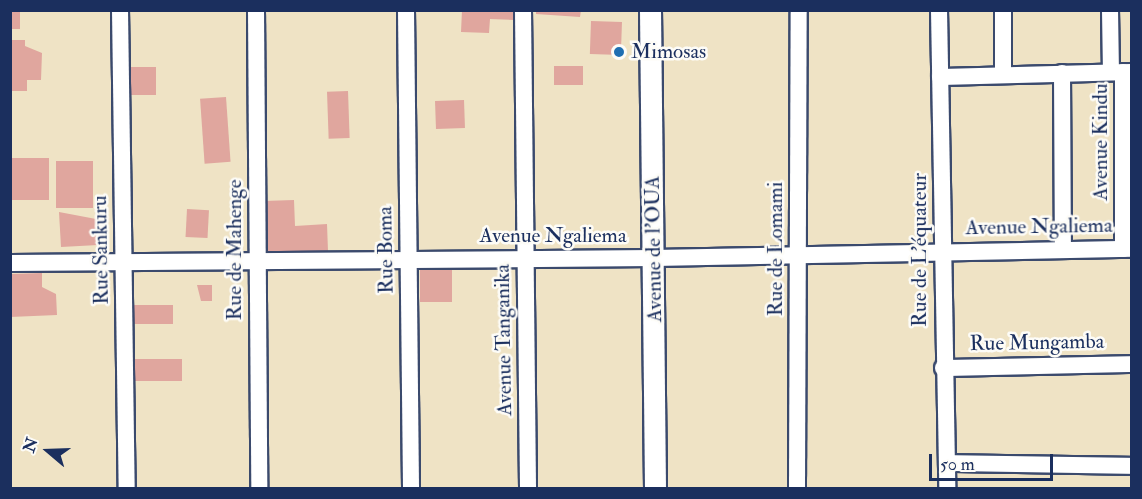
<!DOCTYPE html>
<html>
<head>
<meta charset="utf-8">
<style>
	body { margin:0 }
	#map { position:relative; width:1142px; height:499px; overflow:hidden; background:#efe3c5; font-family:"IM FELL Double Pica",serif }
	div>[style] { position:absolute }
	.building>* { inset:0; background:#e0a69e; transform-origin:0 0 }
	.roads { filter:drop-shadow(2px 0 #3b4a6d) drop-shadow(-2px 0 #3b4a6d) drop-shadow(0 2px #3b4a6d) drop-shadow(0 -2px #3b4a6d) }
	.minor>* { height:16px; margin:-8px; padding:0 8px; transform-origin:8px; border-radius:8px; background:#fff }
	.tertiary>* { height:21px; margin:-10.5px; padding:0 10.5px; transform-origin:10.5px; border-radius:10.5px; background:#fff }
	.dots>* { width:16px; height:16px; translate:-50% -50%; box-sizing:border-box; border:3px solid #fdfcf7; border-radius:50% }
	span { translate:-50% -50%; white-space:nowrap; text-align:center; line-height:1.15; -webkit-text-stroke:5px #fdfcf7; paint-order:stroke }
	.poi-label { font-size:21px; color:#1b2f5e }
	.left { translate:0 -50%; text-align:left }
	.street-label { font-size:21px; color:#1b2f5e }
	.frame { position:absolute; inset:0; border:12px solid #1b2f5e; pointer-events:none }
	.north { position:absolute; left:18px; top:421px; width:60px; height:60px; -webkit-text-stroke:4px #fdfcf7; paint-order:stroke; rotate:289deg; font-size:16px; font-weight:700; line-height:24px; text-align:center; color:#1b2f5e }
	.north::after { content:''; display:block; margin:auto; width:21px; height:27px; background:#1b2f5e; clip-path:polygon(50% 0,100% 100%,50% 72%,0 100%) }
	.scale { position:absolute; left:929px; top:454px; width:124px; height:27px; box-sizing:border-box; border:3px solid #1b2f5e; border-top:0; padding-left:8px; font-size:18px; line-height:21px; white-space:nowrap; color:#1b2f5e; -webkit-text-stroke:4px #fdfcf7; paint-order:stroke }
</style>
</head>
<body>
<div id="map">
	<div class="building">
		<i style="left:10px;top:10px;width:10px;height:19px"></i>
		<i style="clip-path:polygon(462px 10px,514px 10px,514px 20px,490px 19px,489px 33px,461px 32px)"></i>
		<i style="clip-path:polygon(536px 10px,581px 10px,580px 17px,536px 14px)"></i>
		<i style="left:591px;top:21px;width:31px;height:33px;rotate:2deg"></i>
		<i style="clip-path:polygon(10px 40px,25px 40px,25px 46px,42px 53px,41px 80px,27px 80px,27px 91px,10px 91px)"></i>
		<i style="left:554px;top:66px;width:29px;height:19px"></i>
		<i style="left:129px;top:67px;width:27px;height:28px"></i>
		<i style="left:348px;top:91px;width:47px;height:21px;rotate:88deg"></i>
		<i style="left:226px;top:97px;width:65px;height:26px;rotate:86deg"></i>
		<i style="left:464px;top:100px;width:28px;height:29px;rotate:88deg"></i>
		<i style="left:10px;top:158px;width:39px;height:42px"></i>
		<i style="left:56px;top:161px;width:37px;height:47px"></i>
		<i style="clip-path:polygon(294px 200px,295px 226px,327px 224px,328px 251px,265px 253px,263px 201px)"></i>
		<i style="left:187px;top:209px;width:22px;height:28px;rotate:3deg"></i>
		<i style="clip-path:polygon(59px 212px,96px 219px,98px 245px,61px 247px)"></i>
		<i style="left:420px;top:270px;width:32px;height:32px"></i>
		<i style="clip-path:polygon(42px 273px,42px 287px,56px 294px,57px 315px,10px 317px,10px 274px)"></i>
		<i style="clip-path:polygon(197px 285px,212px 285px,212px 301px,201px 301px)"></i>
		<i style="left:131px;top:305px;width:42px;height:19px"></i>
		<i style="left:135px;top:359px;width:47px;height:22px"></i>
	</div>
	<div class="roads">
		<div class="minor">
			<i style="left:120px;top:10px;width:478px;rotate:89.2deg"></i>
			<i style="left:256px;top:10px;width:478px;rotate:89.6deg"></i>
			<i style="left:406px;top:10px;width:478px;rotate:89.4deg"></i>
			<i style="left:523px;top:10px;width:478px;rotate:89.4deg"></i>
			<i style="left:939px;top:10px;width:478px;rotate:89deg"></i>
			<i style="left:1110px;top:10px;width:62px;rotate:89.1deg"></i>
			<i style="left:1123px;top:72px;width:177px;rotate:90deg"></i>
			<i style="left:1062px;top:73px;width:177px;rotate:89.7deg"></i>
			<i style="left:1003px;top:75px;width:65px;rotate:-90deg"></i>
			<i style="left:940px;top:77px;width:192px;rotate:-1.5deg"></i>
			<i style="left:10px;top:263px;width:644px;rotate:-0.44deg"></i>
			<i style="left:654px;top:258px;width:478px;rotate:-1.1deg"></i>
			<i style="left:943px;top:368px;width:189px;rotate:-1.2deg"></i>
			<i style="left:947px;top:463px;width:185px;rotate:0.9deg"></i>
			<i style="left:797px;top:488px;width:478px;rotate:-89.8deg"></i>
		</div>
		<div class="tertiary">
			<i style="left:650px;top:10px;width:478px;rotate:89.4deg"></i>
		</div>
	</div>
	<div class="dots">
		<i style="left:619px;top:52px;background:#1f6fb2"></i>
	</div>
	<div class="poi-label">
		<span class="left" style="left:631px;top:52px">Mimosas</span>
	</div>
	<div class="street-label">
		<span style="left:1101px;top:142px;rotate:-90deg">Avenue Kindu</span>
		<span style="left:1039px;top:227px;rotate:-1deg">Avenue Ngaliema</span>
		<span style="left:553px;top:236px">Avenue Ngaliema</span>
		<span style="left:654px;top:249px;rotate:-91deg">Avenue de l’OUA</span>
		<span style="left:776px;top:249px;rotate:-90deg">Rue de Lomami</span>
		<span style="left:101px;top:250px;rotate:-91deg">Rue Sankuru</span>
		<span style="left:235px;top:250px;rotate:-90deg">Rue de Mahenge</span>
		<span style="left:386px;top:250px;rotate:-91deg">Rue Boma</span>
		<span style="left:920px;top:250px;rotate:-90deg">Rue de L'équateur</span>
		<span style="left:504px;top:340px;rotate:-91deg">Avenue Tanganika</span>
		<span style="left:1037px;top:343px;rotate:-1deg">Rue Mungamba</span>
	</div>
	<div class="frame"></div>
	<div class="north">N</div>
	<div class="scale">50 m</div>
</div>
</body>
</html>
